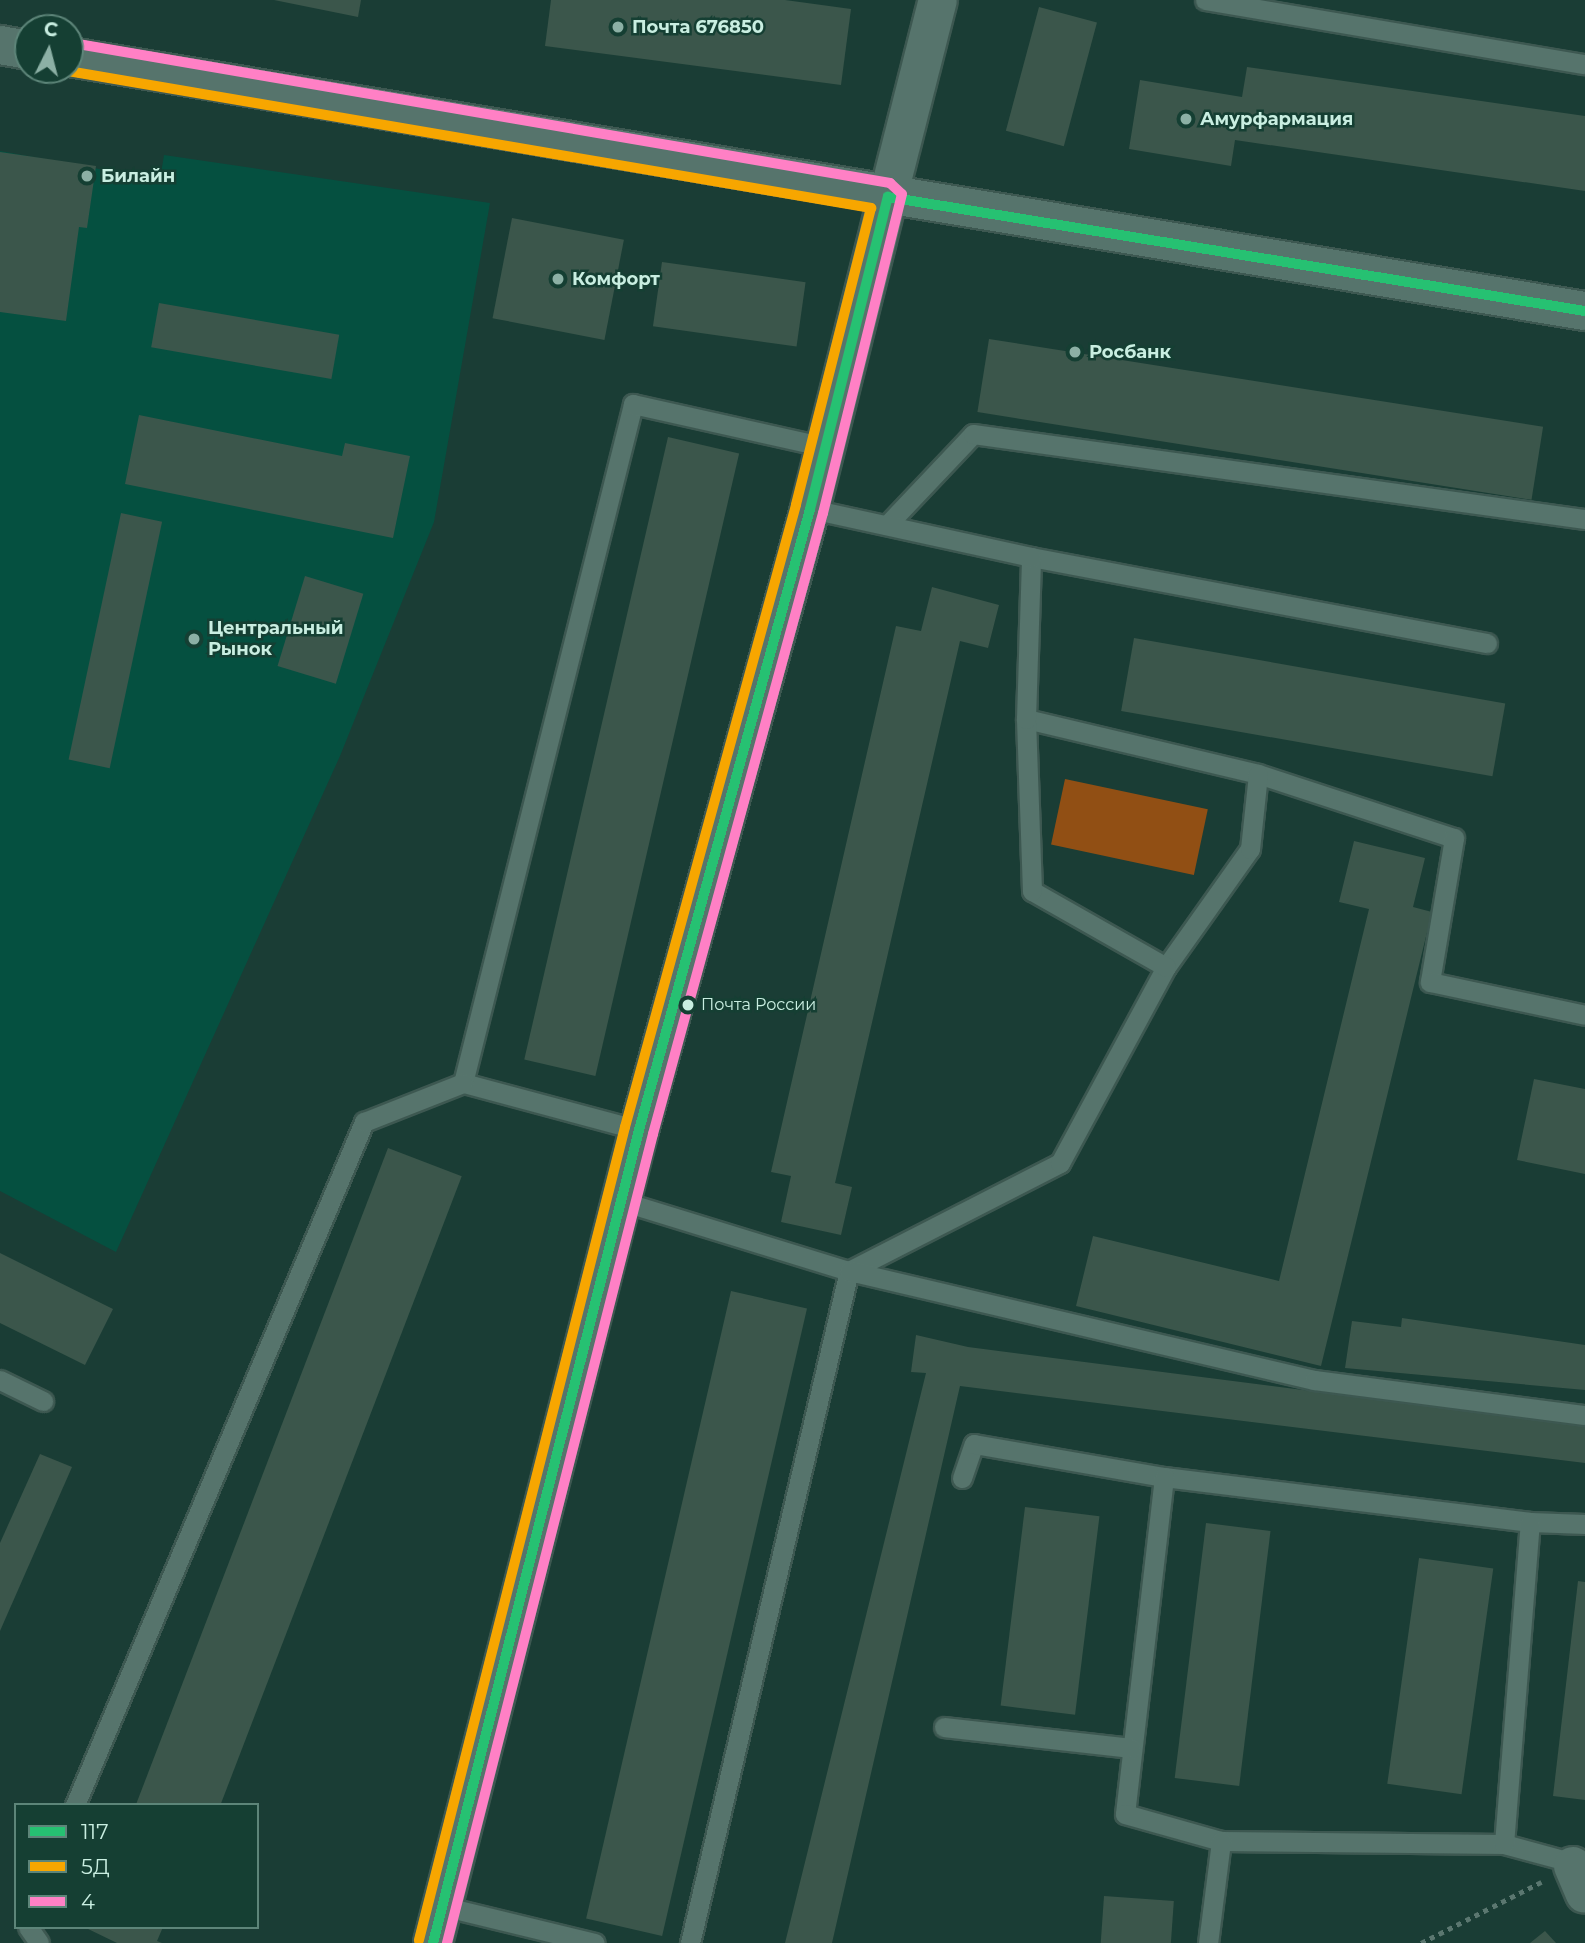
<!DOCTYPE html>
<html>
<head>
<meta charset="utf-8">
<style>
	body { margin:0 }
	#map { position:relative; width:1585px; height:1943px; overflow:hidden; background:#1a3d35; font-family:Montserrat,sans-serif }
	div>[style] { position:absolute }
	.built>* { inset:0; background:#055040 }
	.green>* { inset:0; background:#914f14; transform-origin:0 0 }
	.building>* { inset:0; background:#3b564b; transform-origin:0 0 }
	.path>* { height:4.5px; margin-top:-2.25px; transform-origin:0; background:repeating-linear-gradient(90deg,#5b7770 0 5px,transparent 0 10px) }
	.roads { filter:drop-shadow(2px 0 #3d5851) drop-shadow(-2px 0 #3d5851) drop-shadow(0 2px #3d5851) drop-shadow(0 -2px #3d5851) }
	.service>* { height:19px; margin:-9.5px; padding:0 9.5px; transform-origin:9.5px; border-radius:9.5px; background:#56746c }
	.minor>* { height:38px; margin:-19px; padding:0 19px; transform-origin:19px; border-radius:19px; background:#56746c }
	.tertiary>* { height:38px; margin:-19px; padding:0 19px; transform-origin:19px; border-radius:19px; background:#56746c }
	.secondary>* { height:38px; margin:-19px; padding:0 19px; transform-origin:19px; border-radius:19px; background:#56746c }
	.bus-1>* { height:10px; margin:-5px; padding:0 5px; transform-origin:5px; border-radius:5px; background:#26c172 }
	.bus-2>* { height:10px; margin:-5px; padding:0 5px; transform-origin:5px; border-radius:5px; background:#f7a600 }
	.bus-3>* { height:10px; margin:-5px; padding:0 5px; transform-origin:5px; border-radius:5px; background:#ff80c5 }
	.dots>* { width:19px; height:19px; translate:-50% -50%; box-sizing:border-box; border:4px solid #153f33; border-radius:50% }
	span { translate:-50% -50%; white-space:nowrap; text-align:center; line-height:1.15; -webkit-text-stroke:5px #153f33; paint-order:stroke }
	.bus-label { font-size:16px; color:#c9eee1 }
	.left { translate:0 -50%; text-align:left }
	.poi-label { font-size:18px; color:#c9eee1; font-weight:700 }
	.legend { position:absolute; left:14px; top:1803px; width:245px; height:126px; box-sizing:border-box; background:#153f33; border:2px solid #5d8579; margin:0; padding:9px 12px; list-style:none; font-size:21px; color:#c9eee1 }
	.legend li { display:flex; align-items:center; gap:14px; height:35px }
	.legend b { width:35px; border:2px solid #5d8579 }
	.north { position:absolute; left:14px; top:14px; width:70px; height:70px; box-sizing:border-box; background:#153f33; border:2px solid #5d8579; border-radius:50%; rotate:6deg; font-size:19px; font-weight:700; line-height:28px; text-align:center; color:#c9eee1 }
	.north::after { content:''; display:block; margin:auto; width:24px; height:32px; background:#8cb0a5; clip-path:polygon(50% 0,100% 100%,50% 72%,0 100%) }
</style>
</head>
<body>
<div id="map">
	<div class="built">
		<i style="clip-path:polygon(0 151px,160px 180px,164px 155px,490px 203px,434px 522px,340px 756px,116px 1252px,0 1191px)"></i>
	</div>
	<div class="green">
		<i style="left:1065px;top:779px;width:146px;height:67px;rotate:12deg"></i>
	</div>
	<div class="building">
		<i style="clip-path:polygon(274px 0,361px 0,358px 17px)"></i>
		<i style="clip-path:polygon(551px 0,785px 0,851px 9px,841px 85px,545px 46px)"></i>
		<i style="left:1039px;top:7px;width:60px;height:128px;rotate:15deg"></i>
		<i style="clip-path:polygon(1247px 67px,1585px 116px,1585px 191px,1235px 140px,1231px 166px,1129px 149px,1140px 80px,1242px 97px)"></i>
		<i style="clip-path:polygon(0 152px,96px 166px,87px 228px,79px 227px,66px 321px,0 312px)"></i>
		<i style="left:512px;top:218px;width:114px;height:102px;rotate:11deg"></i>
		<i style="left:662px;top:262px;width:145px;height:65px;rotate:8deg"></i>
		<i style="left:159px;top:303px;width:183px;height:45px;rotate:10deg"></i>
		<i style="left:989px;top:339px;width:561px;height:74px;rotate:9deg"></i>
		<i style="clip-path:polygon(139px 415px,342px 456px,345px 443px,410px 456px,393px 538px,125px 484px)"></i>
		<i style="left:668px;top:437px;width:73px;height:639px;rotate:13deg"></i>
		<i style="left:121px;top:513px;width:42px;height:252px;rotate:12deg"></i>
		<i style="left:305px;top:576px;width:61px;height:94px;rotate:17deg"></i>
		<i style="clip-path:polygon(932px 587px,999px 605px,988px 648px,960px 641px,835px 1183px,852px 1187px,841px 1235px,781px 1222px,791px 1176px,771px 1172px,896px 626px,921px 631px)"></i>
		<i style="left:1134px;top:638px;width:377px;height:74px;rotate:10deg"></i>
		<i style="clip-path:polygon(1354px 841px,1425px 858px,1413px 907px,1432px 912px,1321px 1366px,1076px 1306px,1093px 1236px,1279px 1281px,1369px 909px,1339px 902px)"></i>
		<i style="clip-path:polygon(1534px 1079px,1585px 1089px,1585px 1174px,1517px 1160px)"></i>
		<i style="left:388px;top:1148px;width:79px;height:707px;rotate:21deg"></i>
		<i style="clip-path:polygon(0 1253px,113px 1309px,85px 1365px,0 1323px)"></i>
		<i style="left:731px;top:1291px;width:78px;height:644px;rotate:13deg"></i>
		<i style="clip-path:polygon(1402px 1318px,1585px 1345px,1585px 1390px,1345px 1368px,1352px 1321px,1401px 1327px)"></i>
		<i style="clip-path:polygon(916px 1335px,968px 1347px,1585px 1426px,1585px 1463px,960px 1386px,832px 1943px,785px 1943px,926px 1373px,911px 1372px)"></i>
		<i style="clip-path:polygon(40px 1454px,72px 1467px,0 1631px,0 1543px)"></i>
		<i style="left:1025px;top:1507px;width:75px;height:200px;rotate:7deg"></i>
		<i style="left:1206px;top:1523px;width:65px;height:257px;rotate:7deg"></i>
		<i style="left:1419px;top:1558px;width:75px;height:228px;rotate:8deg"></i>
		<i style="clip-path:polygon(1578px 1581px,1585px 1582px,1585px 1800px,1553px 1796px)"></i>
		<i style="left:1104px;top:1896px;width:70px;height:47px;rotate:4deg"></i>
		<i style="clip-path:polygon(84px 1927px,163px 1927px,157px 1941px,162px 1943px,117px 1943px)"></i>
		<i style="clip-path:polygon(1545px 1931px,1556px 1943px,1530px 1943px)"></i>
	</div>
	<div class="path">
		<i style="left:1421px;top:1943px;width:135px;rotate:-26.9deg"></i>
	</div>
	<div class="roads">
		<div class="service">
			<i style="left:1205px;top:0;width:385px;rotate:9.6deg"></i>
			<i style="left:887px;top:525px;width:125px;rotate:-46.6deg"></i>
			<i style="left:973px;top:434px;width:618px;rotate:7.91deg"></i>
			<i style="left:1031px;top:557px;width:464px;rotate:10.7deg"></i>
			<i style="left:1026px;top:719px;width:238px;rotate:13.3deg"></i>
			<i style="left:1258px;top:774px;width:206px;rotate:18.1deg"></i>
			<i style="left:1454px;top:838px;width:146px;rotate:99.5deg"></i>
			<i style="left:1430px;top:982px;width:158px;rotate:12deg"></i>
			<i style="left:1166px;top:967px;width:145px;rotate:-54.6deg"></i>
			<i style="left:1250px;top:849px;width:75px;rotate:-83.9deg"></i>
			<i style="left:639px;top:1130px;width:182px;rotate:-165deg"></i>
			<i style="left:463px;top:1083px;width:700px;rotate:-75.94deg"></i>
			<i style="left:633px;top:404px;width:197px;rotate:12.6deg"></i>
			<i style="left:621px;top:1201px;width:239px;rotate:17.1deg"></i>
			<i style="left:849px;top:1271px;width:237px;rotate:-27.1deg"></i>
			<i style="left:1060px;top:1163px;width:223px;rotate:-61.6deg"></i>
			<i style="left:1166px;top:967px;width:154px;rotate:-150.4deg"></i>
			<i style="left:1032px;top:891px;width:172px;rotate:-92deg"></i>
			<i style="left:1026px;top:719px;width:162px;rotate:-88.2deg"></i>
			<i style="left:1031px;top:557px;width:226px;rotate:-167.7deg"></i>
			<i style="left:0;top:1380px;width:48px;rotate:26deg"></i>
			<i style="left:1164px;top:1477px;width:369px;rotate:7deg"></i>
			<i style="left:1530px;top:1522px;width:55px;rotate:2.1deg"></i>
			<i style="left:962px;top:1478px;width:36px;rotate:-71deg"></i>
			<i style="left:974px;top:1444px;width:193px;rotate:9.9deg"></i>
			<i style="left:1164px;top:1477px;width:339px;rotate:96.6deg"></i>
			<i style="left:1125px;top:1814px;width:100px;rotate:15.7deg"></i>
			<i style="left:1221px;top:1841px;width:283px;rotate:0.6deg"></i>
			<i style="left:1504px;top:1844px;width:77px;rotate:15.1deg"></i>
			<i style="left:944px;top:1727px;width:188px;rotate:6.4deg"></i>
			<i style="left:75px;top:1805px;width:742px;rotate:-67.07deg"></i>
			<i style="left:364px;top:1122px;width:106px;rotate:-21.5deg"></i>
			<i style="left:1504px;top:1844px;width:323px;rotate:-85.4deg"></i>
			<i style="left:442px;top:1906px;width:157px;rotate:13.6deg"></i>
			<i style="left:28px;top:1927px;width:19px;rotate:55deg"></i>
			<i style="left:690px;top:1943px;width:691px;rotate:-76.69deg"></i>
			<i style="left:849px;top:1271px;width:478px;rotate:13.2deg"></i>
			<i style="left:1314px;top:1380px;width:273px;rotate:7.4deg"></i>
			<i style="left:1208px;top:1943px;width:103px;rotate:-82.7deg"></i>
		</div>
		<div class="minor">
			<i style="left:888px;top:197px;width:203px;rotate:-75.8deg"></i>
			<i style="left:1573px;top:1866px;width:30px;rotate:67deg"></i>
		</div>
		<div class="tertiary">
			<i style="left:433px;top:1943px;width:839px;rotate:-75.78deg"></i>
			<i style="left:639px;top:1130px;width:644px;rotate:-74.6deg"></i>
			<i style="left:810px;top:509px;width:322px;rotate:-76deg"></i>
		</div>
		<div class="secondary">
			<i style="left:0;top:45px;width:28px;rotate:10deg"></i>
			<i style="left:70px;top:57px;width:1536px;rotate:9.52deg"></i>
		</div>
	</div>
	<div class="bus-1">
		<i style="left:888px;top:197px;width:706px;rotate:9.29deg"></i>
		<i style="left:433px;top:1943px;width:839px;rotate:-75.78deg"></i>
		<i style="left:639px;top:1130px;width:644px;rotate:-74.6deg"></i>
		<i style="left:810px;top:509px;width:322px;rotate:-76deg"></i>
	</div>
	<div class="bus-2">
		<i style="left:68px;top:71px;width:815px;rotate:9.68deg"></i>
		<i style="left:871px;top:208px;width:306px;rotate:104.2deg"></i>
		<i style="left:796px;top:505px;width:645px;rotate:105.37deg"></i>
		<i style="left:625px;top:1127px;width:839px;rotate:104.22deg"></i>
	</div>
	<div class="bus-3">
		<i style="left:72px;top:43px;width:830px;rotate:9.71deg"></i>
		<i style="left:890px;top:183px;width:16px;rotate:43deg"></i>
		<i style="left:902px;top:194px;width:329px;rotate:103.9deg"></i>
		<i style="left:823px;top:513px;width:644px;rotate:105.31deg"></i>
		<i style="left:653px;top:1134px;width:835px;rotate:104.29deg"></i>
	</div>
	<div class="dots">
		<i style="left:618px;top:27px;background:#8cb0a5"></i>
		<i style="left:1186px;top:119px;background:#8cb0a5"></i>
		<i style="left:87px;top:176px;background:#8cb0a5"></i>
		<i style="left:558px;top:279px;background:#8cb0a5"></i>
		<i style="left:1075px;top:352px;background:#8cb0a5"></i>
		<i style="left:194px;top:639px;background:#8cb0a5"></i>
		<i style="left:688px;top:1005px;background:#c9eee1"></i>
	</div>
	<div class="bus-label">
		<span class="left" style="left:701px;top:1005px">Почта России</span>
	</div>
	<div class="poi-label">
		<span class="left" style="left:632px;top:27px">Почта 676850</span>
		<span class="left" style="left:1200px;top:119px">Амурфармация</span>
		<span class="left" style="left:101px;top:176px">Билайн</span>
		<span class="left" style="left:572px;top:279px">Комфорт</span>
		<span class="left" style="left:1089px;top:352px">Росбанк</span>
		<span class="left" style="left:208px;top:639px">Центральный<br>Рынок</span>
	</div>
	<ul class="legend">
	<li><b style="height:9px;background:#26c172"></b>117</li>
	<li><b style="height:9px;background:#f7a600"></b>5Д</li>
	<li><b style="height:9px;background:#ff80c5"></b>4</li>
	</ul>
	<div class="north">С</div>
</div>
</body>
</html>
